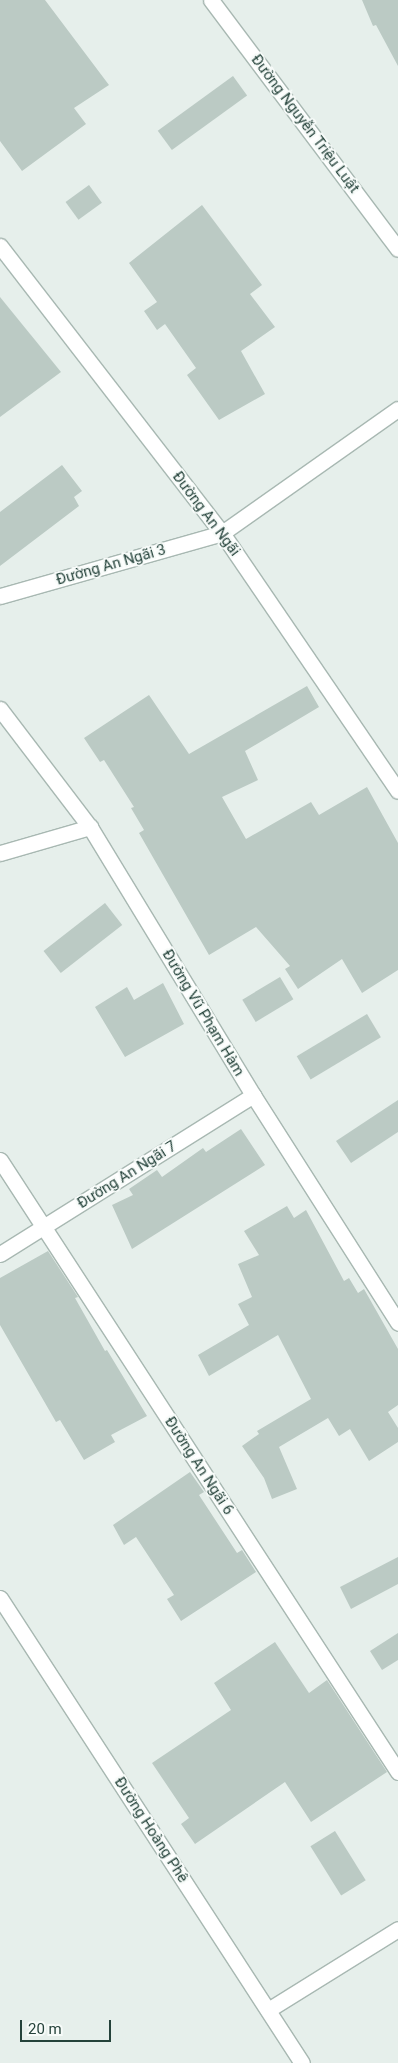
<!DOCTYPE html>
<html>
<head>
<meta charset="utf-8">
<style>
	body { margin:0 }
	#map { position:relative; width:398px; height:2063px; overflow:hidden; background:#e6efeb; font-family:Roboto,sans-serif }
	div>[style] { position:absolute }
	.building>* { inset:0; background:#bbcac4; transform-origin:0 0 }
	.roads { filter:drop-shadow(1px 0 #a8b8b2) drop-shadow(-1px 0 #a8b8b2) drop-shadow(0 1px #a8b8b2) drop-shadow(0 -1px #a8b8b2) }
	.street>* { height:15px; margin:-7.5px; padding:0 7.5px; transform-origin:7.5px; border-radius:7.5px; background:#fff }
	.secondary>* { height:15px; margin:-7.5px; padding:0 7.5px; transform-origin:7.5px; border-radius:7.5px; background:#fff }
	span { translate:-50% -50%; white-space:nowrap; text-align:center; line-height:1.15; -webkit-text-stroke:4px #f7fbf9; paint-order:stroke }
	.street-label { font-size:15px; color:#24423a }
	.scale { position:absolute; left:20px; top:2020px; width:91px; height:22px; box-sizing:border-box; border:2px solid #24423a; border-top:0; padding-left:6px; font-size:15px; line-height:18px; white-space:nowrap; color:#24423a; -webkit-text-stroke:4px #f7fbf9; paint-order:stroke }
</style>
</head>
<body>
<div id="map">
	<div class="building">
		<i style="clip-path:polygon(0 0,45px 0,109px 85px,74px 108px,86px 124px,22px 171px,0 141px)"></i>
		<i style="clip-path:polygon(362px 0,398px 0,398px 66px,376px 25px,373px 26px)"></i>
		<i style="left:233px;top:76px;width:24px;height:93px;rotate:54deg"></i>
		<i style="left:89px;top:185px;width:22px;height:29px;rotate:54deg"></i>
		<i style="clip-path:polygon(202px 205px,262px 285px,250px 294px,275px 327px,241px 351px,265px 394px,219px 420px,187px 375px,196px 368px,165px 324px,157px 330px,144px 311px,157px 302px,129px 263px)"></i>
		<i style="clip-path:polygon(0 297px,61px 372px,0 417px)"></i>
		<i style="clip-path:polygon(62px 465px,82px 491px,74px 497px,79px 506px,0 566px,0 512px)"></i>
		<i style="clip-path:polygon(307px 686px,319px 707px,245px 751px,258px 780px,222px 797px,246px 839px,311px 802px,319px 815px,367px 787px,398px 843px,398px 970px,362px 993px,342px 959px,298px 989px,285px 969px,290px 966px,256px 927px,209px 955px,139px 833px,144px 830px,131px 808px,134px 807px,104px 760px,100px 762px,84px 738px,149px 695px,189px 754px)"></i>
		<i style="left:105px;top:903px;width:28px;height:78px;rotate:52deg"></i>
		<i style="left:280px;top:977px;width:26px;height:44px;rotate:59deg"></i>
		<i style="clip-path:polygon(163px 983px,184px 1024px,125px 1057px,95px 1007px,127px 987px,134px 1000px)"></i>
		<i style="left:367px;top:1014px;width:27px;height:82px;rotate:59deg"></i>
		<i style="clip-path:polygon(398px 1100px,398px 1132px,351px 1163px,336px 1141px)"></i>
		<i style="clip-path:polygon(241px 1129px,265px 1165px,132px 1249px,112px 1205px,133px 1195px,129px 1189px,157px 1170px,162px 1177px,203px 1148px,206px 1152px)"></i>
		<i style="clip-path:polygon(287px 1206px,294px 1218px,306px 1210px,344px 1281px,349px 1278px,358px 1293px,364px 1289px,398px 1349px,398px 1405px,388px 1412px,398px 1428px,398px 1442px,369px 1461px,350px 1429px,339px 1436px,328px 1418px,279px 1447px,297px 1489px,272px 1499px,264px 1478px,242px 1446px,259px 1434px,257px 1431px,311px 1399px,278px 1335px,209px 1376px,198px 1355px,249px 1325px,238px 1304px,252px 1297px,238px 1264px,259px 1255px,244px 1231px)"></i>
		<i style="clip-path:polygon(48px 1251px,78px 1297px,75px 1298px,105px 1351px,107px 1350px,147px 1416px,111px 1435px,115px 1442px,84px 1460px,60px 1420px,56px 1422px,0 1325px,0 1278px)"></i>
		<i style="clip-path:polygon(190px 1472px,204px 1492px,199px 1495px,237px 1553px,242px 1550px,256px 1572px,181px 1621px,167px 1599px,174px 1595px,136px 1537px,124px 1545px,113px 1525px)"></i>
		<i style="clip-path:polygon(398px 1557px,398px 1584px,351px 1609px,340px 1587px)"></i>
		<i style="clip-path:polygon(398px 1633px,398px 1660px,382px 1670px,370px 1651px)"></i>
		<i style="clip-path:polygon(275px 1642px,309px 1693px,327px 1680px,387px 1772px,311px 1822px,285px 1782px,195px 1844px,181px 1824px,189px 1818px,152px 1763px,231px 1710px,214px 1683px)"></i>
		<i style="left:335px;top:1831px;width:58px;height:29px;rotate:58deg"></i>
	</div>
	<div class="roads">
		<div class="street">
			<i style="left:211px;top:0;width:311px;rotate:53.1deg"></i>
			<i style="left:0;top:596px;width:231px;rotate:-15.8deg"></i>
			<i style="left:222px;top:533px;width:215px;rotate:-35.2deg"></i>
			<i style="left:0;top:709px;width:148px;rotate:52.7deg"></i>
			<i style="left:90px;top:827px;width:314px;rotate:58.7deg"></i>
			<i style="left:253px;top:1095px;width:270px;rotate:57.5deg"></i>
			<i style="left:0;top:853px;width:94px;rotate:-16.1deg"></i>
			<i style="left:0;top:1160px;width:730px;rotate:56.96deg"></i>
			<i style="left:0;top:1254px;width:299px;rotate:-32.1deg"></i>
			<i style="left:0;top:1598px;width:554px;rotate:57deg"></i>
			<i style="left:268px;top:2010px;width:153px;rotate:-31.9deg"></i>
		</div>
		<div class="secondary">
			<i style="left:0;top:246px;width:363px;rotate:52.3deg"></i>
			<i style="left:222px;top:533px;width:312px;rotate:55.7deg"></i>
		</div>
	</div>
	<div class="street-label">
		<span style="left:305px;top:124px;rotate:53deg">Đường Nguyễn Triệu Luật</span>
		<span style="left:206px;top:514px;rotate:53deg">Đường An Ngãi</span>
		<span style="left:111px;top:565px;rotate:-16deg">Đường An Ngãi 3</span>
		<span style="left:203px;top:1013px;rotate:59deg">Đường Vũ Phạm Hàm</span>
		<span style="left:127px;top:1175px;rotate:-32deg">Đường An Ngãi 7</span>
		<span style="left:199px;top:1466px;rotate:57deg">Đường An Ngãi 6</span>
		<span style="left:151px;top:1830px;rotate:57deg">Đường Hoàng Phê</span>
	</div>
	<div class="scale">20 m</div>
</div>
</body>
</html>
